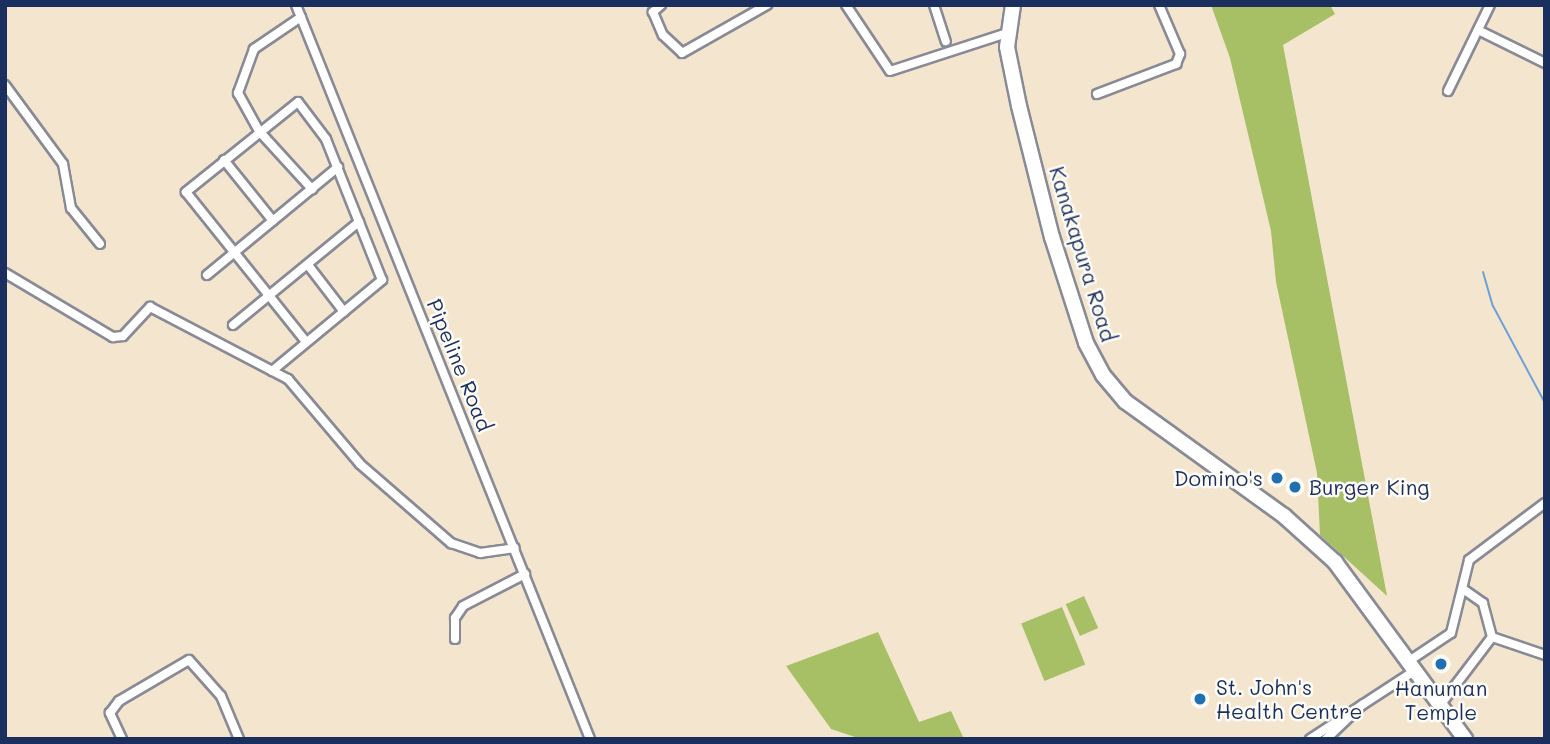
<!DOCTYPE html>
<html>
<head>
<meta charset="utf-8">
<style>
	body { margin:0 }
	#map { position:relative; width:1550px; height:744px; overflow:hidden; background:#f4e6ce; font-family:Mali,sans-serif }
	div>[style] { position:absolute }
	.green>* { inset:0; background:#a7c066; transform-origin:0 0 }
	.stream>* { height:2px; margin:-1px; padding:0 1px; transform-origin:1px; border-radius:1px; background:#6da1d9 }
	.roads { filter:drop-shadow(2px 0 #888a96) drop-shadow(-2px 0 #888a96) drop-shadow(0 2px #888a96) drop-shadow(0 -2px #888a96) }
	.minor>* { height:8px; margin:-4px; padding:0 4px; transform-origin:4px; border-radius:4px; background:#fff }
	.trunk>* { height:14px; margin:-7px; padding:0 7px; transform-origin:7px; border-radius:7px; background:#fff }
	.dots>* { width:19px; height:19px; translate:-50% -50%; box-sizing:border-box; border:4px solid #fdfcf7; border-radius:50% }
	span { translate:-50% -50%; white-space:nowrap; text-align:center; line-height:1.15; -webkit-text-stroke:5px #fdfcf7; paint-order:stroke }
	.street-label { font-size:21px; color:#1b2f5e }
	.poi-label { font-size:21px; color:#1b2f5e }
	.right { translate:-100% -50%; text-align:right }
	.left { translate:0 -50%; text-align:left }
	.frame { position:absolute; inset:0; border:7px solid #1b2f5e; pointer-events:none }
</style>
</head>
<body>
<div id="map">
	<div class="green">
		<i style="clip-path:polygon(1211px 5px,1330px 5px,1335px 14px,1283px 45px,1387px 596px,1320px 535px,1317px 473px,1276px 282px,1271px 231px,1230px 58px)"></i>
		<i style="left:1084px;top:596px;width:35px;height:20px;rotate:66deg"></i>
		<i style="left:1062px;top:607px;width:62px;height:44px;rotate:68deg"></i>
		<i style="clip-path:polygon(878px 632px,919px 722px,951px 711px,964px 739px,861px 739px,831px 729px,786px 666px)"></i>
	</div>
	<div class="stream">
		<i style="left:1483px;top:272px;width:35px;rotate:74deg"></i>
		<i style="left:1493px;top:306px;width:110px;rotate:61.8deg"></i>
	</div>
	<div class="roads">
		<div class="minor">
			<i style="left:296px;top:5px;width:791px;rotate:68.17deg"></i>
			<i style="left:661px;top:5px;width:11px;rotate:139deg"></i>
			<i style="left:653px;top:12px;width:25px;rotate:67deg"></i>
			<i style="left:663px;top:35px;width:26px;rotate:43deg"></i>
			<i style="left:682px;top:53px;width:98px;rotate:-29.5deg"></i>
			<i style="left:846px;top:5px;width:79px;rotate:56.3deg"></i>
			<i style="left:890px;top:71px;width:123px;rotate:-18deg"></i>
			<i style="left:934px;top:5px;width:38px;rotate:72deg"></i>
			<i style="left:301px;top:17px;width:57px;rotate:145.8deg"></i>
			<i style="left:254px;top:49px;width:47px;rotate:110deg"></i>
			<i style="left:238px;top:93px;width:43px;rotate:61.1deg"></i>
			<i style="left:259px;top:131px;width:79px;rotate:47.6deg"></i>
			<i style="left:1478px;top:30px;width:75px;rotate:26.2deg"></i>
			<i style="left:5px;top:85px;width:98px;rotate:53.7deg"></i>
			<i style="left:63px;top:164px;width:45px;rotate:79.7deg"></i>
			<i style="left:71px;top:208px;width:46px;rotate:51.1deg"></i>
			<i style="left:1448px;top:91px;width:96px;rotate:-64deg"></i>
			<i style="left:1097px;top:94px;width:85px;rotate:-20.8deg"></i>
			<i style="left:1176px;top:64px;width:11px;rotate:-68deg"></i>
			<i style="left:1180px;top:54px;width:53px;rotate:-113.2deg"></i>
			<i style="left:224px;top:160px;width:78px;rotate:51.2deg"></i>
			<i style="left:308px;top:265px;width:59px;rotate:52.5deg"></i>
			<i style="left:5px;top:273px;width:126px;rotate:30.7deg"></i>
			<i style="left:113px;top:337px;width:10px;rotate:-6deg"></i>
			<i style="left:123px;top:336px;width:40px;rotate:-47deg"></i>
			<i style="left:150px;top:307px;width:156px;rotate:27.6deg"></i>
			<i style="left:288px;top:379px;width:111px;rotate:49.7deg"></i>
			<i style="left:360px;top:464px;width:121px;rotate:41deg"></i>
			<i style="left:451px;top:543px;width:31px;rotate:19deg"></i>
			<i style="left:480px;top:553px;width:35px;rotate:-8deg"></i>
			<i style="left:207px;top:275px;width:170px;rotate:-39.5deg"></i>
			<i style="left:233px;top:325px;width:163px;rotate:-39.3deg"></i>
			<i style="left:272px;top:371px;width:143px;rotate:-39.6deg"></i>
			<i style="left:382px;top:280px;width:152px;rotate:-111.7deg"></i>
			<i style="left:326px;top:139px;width:46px;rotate:-127.1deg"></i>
			<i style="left:298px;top:102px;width:144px;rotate:141.2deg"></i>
			<i style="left:186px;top:192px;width:192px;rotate:51.3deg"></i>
			<i style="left:1492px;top:637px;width:56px;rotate:18.8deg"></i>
			<i style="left:455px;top:639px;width:21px;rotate:-90deg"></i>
			<i style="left:455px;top:618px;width:14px;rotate:-56deg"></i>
			<i style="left:463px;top:606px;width:70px;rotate:-27.3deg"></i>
			<i style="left:1409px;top:661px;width:50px;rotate:-33.7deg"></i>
			<i style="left:1451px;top:633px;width:75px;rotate:-76.1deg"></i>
			<i style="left:1469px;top:560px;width:95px;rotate:-36.9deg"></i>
			<i style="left:1441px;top:704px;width:84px;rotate:-52.7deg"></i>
			<i style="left:1492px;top:637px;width:35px;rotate:-105deg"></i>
			<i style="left:1483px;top:603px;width:24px;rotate:-145deg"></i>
			<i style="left:122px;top:739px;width:29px;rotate:-115deg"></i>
			<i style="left:110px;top:713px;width:15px;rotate:-53deg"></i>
			<i style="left:119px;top:701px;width:81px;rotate:-30.4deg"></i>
			<i style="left:189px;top:660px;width:48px;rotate:48.4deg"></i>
			<i style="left:221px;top:696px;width:47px;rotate:67.3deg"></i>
			<i style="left:1310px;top:739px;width:126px;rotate:-33.1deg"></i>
			<i style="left:1326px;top:739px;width:50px;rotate:-43.4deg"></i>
		</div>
		<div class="trunk">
			<i style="left:1013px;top:5px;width:42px;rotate:98.1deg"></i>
			<i style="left:1007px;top:47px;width:60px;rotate:78.5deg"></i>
			<i style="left:1019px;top:106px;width:135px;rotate:75.9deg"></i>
			<i style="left:1052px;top:237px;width:111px;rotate:72.2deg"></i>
			<i style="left:1086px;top:343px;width:36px;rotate:62deg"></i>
			<i style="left:1103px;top:375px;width:35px;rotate:50deg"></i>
			<i style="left:1126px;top:402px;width:195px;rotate:35.8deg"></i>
			<i style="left:1284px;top:516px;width:69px;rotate:42deg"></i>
			<i style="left:1335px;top:562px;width:220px;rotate:53.7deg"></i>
		</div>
	</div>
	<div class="dots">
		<i style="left:1277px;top:478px;background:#1f6fb2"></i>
		<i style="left:1295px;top:487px;background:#1f6fb2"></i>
		<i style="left:1441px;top:664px;background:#1f6fb2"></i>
		<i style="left:1200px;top:699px;background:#1f6fb2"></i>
	</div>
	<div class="street-label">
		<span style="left:1083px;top:254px;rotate:73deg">Kanakapura Road</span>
		<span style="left:460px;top:365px;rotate:68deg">Pipeline Road</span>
	</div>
	<div class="poi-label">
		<span class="right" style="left:1263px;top:478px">Domino's</span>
		<span class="left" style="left:1309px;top:487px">Burger King</span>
		<span class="left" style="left:1216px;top:699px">St. John's<br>Health Centre</span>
		<span style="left:1441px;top:700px">Hanuman<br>Temple</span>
	</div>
	<div class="frame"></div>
</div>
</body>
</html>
